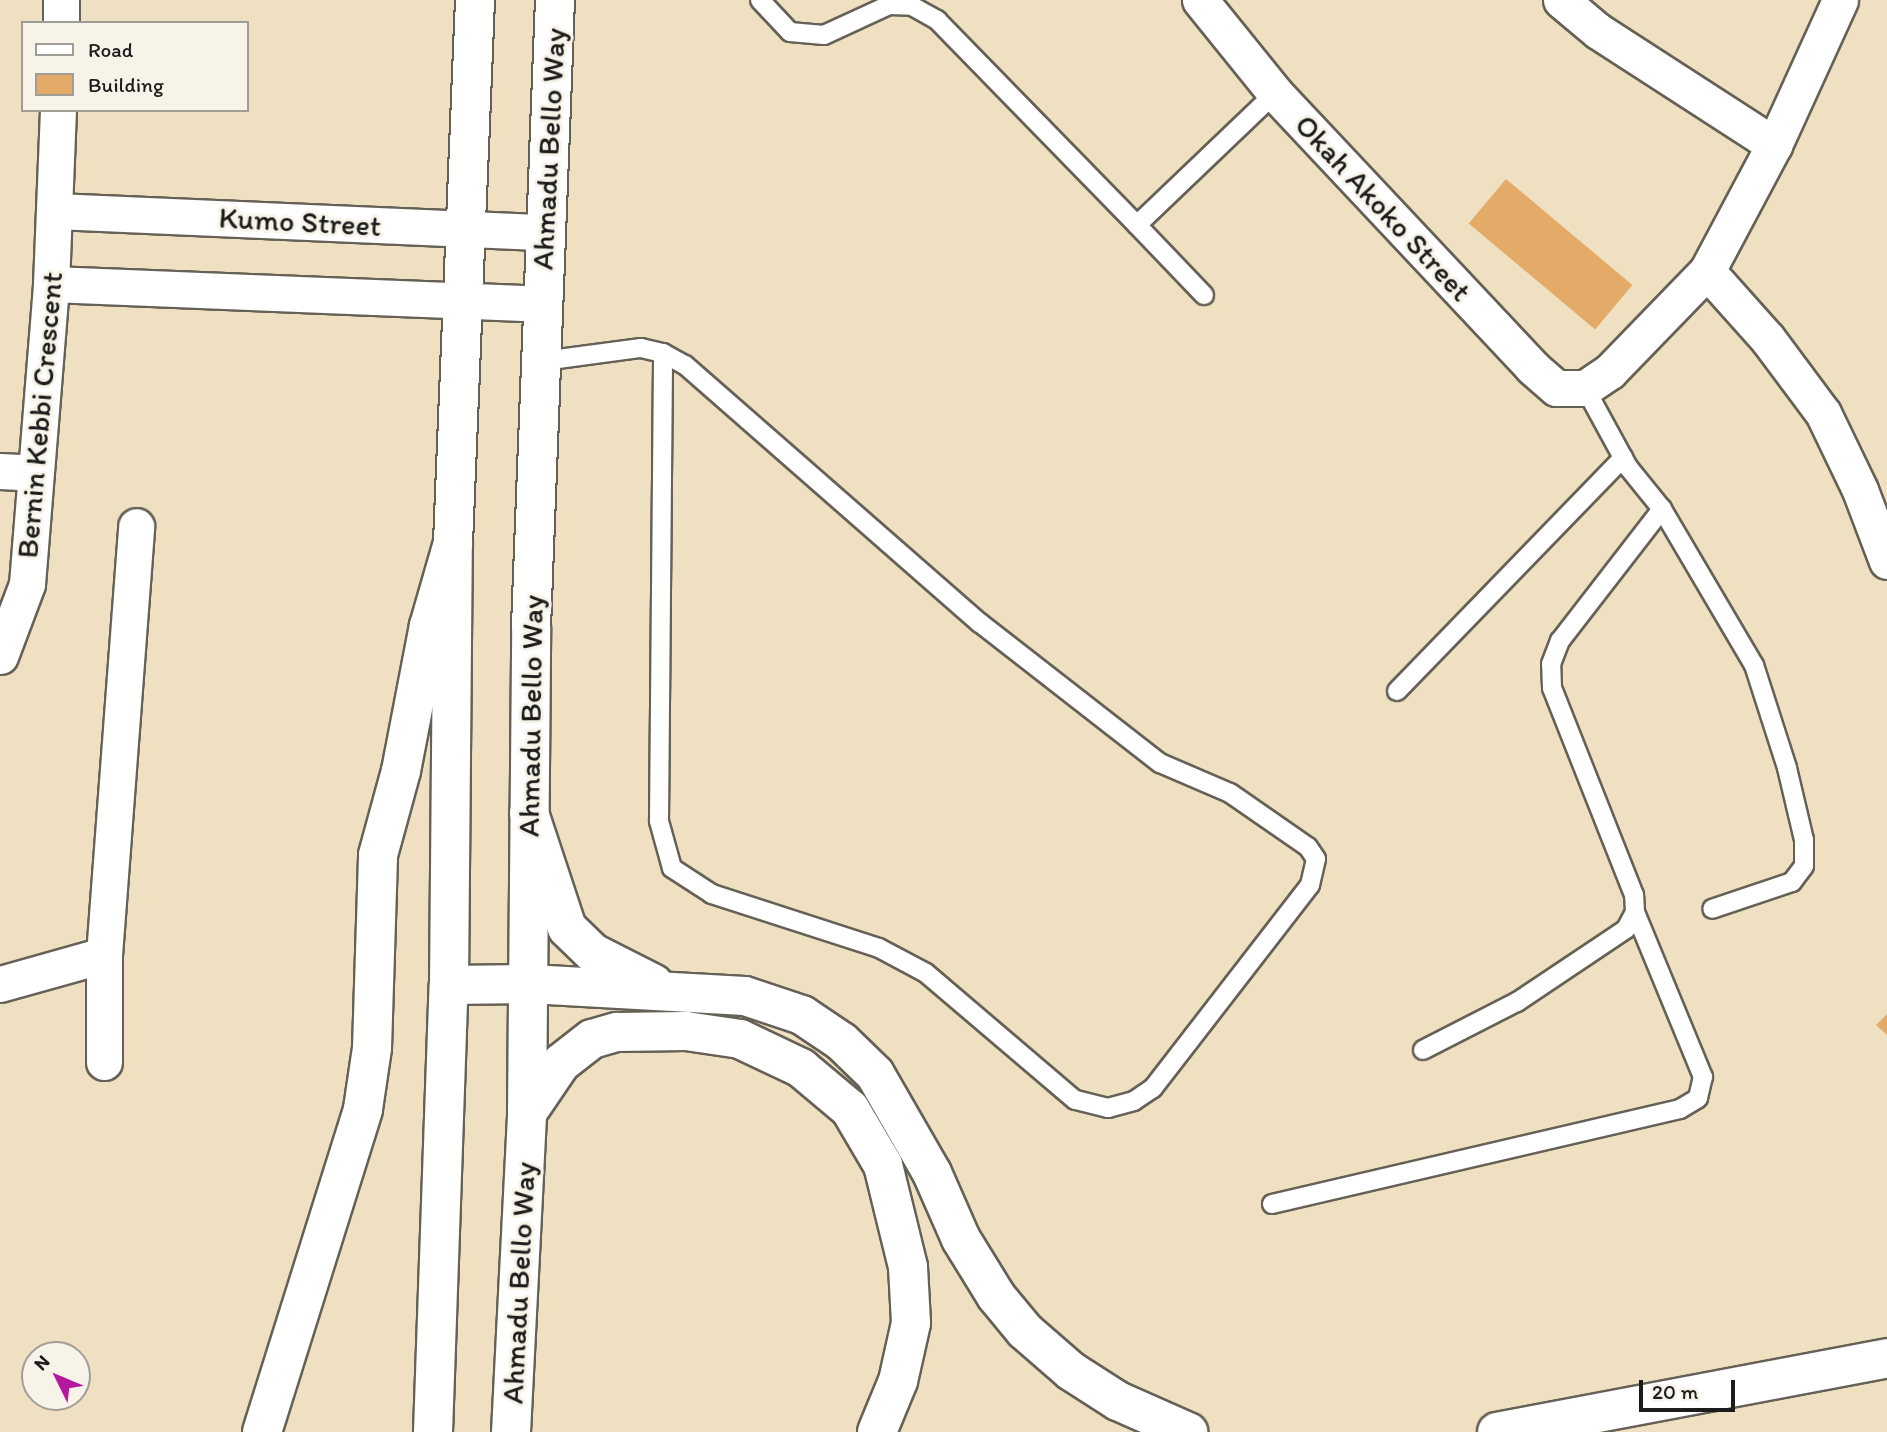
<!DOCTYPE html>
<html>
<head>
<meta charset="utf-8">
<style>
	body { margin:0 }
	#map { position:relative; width:1887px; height:1432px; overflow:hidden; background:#f0e0c2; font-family:Itim,sans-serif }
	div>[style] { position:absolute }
	.building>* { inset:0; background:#e3ab67; transform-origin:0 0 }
	.roads { filter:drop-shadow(2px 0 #666156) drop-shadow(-2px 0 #666156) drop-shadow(0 2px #666156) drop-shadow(0 -2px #666156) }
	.service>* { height:18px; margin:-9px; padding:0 9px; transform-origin:9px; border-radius:9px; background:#fff }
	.minor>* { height:35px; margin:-17.5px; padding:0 17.5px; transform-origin:17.5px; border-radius:17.5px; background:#fff }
	.primary>* { height:38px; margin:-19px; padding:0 19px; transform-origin:19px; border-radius:19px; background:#fff }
	.trunk>* { height:38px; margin:-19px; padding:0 19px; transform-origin:19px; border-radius:19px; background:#fff }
	span { translate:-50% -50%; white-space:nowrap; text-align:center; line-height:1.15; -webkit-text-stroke:6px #f7f3e8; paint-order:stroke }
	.street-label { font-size:30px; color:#1c1c1c }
	.legend { position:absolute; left:21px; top:21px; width:228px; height:91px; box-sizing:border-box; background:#f7f3e8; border:2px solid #9f9d96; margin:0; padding:9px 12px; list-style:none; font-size:21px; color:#1c1c1c }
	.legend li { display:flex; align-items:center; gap:14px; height:35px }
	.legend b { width:35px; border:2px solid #9f9d96 }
	.north { position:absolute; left:21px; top:1341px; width:70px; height:70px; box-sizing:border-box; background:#f7f3e8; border:2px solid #9f9d96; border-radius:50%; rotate:313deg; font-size:19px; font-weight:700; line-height:28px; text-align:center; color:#1c1c1c }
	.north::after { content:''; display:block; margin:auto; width:24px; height:32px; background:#b5179e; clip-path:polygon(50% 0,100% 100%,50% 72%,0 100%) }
	.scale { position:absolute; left:1639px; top:1380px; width:96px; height:32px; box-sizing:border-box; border:4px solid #1c1c1c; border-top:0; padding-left:9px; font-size:21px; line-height:24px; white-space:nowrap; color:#1c1c1c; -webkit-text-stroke:5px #f7f3e8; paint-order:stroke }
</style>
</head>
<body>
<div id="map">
	<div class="building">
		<i style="left:1506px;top:179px;width:165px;height:58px;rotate:40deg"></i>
		<i style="clip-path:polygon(1887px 1014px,1887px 1035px,1876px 1025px)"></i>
	</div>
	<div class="roads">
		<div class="service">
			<i style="left:760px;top:0;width:44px;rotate:46.8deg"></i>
			<i style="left:790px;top:32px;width:34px;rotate:5deg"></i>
			<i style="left:824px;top:35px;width:72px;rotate:-24.8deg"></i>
			<i style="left:889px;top:5px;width:23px;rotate:2deg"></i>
			<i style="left:912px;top:6px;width:29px;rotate:29deg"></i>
			<i style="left:937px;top:20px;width:286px;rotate:45.7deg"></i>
			<i style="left:1137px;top:225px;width:191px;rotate:-43.7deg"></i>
			<i style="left:1137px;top:225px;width:97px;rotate:46.3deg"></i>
			<i style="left:543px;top:361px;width:99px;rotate:-7.6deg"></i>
			<i style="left:641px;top:348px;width:23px;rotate:13deg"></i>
			<i style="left:663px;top:353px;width:25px;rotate:29deg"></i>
			<i style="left:685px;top:365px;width:392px;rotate:41.2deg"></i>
			<i style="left:980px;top:623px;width:228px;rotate:37.9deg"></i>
			<i style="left:1160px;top:763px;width:76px;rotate:23.2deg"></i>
			<i style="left:1230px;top:793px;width:95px;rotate:34.7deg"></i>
			<i style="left:1308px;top:847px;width:14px;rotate:56deg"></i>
			<i style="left:1316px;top:859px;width:27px;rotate:103deg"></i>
			<i style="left:1310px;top:885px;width:257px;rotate:127.7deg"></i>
			<i style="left:1153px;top:1088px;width:23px;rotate:146deg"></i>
			<i style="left:1134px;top:1101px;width:27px;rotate:165deg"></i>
			<i style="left:1108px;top:1108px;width:34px;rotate:-166deg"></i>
			<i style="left:1075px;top:1100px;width:196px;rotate:-139.6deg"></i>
			<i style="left:926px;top:973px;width:53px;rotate:-152deg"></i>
			<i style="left:879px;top:948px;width:176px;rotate:-162.1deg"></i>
			<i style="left:712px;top:894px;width:48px;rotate:-147deg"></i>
			<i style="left:672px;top:868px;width:49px;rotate:-105.5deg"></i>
			<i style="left:659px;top:821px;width:468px;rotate:-89.5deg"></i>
			<i style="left:1585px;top:388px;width:90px;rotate:61.4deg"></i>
			<i style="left:1628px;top:467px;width:54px;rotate:51deg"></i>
			<i style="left:1662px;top:509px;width:181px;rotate:59.5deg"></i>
			<i style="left:1754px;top:665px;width:108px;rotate:72.2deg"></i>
			<i style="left:1787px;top:768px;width:74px;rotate:76.7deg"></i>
			<i style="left:1804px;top:840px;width:26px;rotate:90deg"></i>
			<i style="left:1804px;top:866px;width:20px;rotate:127deg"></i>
			<i style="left:1792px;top:882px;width:84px;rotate:161.4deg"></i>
			<i style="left:1397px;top:691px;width:325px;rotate:-45.9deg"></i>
			<i style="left:1423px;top:1050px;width:106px;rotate:-27.1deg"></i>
			<i style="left:1517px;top:1002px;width:131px;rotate:-33.8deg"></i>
			<i style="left:1626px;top:929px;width:19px;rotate:-62deg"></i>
			<i style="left:1635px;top:912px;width:17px;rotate:-93deg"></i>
			<i style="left:1634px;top:895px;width:223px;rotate:-111.6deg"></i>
			<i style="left:1552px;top:688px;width:24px;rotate:-92deg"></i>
			<i style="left:1551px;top:664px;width:25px;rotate:-69deg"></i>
			<i style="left:1560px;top:641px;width:167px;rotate:-52.3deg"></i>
			<i style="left:1272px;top:1204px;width:419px;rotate:-13.1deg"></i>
			<i style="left:1680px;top:1109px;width:21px;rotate:-31deg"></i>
			<i style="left:1698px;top:1098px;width:22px;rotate:-77deg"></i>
			<i style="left:1703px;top:1077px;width:178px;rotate:-112.4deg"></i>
		</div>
		<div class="minor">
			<i style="left:1200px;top:0;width:119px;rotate:51.1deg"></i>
			<i style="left:1275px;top:93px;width:376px;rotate:46.8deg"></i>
			<i style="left:1532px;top:367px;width:32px;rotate:41deg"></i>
			<i style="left:1556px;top:388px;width:29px"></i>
			<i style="left:1585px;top:388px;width:30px;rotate:-34deg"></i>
			<i style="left:1610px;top:371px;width:139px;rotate:-45.9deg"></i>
			<i style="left:1707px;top:271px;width:143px;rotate:-62deg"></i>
			<i style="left:1774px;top:145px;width:159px;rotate:-65.5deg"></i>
			<i style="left:1561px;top:0;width:48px;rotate:40deg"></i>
			<i style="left:1598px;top:31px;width:210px;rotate:32.9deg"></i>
			<i style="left:61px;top:23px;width:23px;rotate:-90deg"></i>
			<i style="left:55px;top:211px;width:490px;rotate:2.5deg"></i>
			<i style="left:1707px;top:271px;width:90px;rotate:48.2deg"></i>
			<i style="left:1767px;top:338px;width:94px;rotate:53.3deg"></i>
			<i style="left:1823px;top:413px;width:85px;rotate:64.3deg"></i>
			<i style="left:1860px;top:490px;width:76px;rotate:69.2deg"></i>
			<i style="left:51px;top:284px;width:491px;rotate:2.3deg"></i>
			<i style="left:0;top:471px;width:34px;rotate:3deg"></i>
			<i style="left:0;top:656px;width:77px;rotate:-69.4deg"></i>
			<i style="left:27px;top:584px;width:301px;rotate:-85.4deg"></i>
			<i style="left:51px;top:284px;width:174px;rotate:-87.7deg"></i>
			<i style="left:0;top:984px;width:108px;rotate:-15.6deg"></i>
			<i style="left:104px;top:1062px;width:107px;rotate:-90deg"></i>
			<i style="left:104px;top:955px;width:430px;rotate:-85.7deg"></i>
		</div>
		<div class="primary">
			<i style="left:433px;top:1432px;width:447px;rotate:-88deg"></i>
			<i style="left:449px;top:985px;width:442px;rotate:-89.5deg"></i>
			<i style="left:453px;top:543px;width:543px;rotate:-87.68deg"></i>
			<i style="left:511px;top:1432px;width:319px;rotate:-87.1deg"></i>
			<i style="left:527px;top:1113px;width:486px;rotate:-89.5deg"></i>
			<i style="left:531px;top:627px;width:627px;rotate:-87.81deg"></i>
		</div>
		<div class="trunk">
			<i style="left:529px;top:813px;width:121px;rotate:71.7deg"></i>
			<i style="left:567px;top:928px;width:36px;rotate:44deg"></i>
			<i style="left:593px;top:953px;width:68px;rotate:26.9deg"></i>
			<i style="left:449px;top:985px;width:81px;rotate:-0.7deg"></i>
			<i style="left:530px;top:984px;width:215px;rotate:3.2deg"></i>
			<i style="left:745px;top:996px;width:60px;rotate:18.4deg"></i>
			<i style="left:802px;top:1015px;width:48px;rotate:34deg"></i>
			<i style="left:842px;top:1042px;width:46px;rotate:44.1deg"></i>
			<i style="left:875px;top:1074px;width:114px;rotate:60.1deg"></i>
			<i style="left:932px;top:1173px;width:72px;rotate:66.3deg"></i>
			<i style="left:961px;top:1239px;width:67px;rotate:58.4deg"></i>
			<i style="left:996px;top:1296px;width:45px;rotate:50.4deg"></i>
			<i style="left:1025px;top:1331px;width:61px;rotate:41deg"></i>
			<i style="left:1071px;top:1371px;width:56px;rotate:32.6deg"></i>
			<i style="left:1118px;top:1401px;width:77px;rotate:23.9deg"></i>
			<i style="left:527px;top:1113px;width:60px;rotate:-55.8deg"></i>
			<i style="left:561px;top:1063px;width:39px;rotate:-38deg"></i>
			<i style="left:592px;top:1039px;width:26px;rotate:-16deg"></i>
			<i style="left:617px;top:1032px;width:69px;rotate:-0.8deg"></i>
			<i style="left:686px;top:1031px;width:55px;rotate:8.4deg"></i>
			<i style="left:740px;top:1039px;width:68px;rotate:25.4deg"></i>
			<i style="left:801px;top:1068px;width:64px;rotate:39.9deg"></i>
			<i style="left:850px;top:1109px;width:65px;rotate:59.5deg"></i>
			<i style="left:883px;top:1165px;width:105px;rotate:76.2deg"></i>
			<i style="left:908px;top:1267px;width:56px;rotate:86.9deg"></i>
			<i style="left:911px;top:1323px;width:59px;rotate:102.6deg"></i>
			<i style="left:898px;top:1381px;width:55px;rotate:112.4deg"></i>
			<i style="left:262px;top:1432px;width:338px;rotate:-72.6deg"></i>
			<i style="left:363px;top:1109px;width:62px;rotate:-81.6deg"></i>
			<i style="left:372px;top:1048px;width:193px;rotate:-88.2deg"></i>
			<i style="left:378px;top:855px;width:87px;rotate:-74.7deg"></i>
			<i style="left:401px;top:771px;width:148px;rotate:-79.1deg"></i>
			<i style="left:429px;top:626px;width:86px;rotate:-73.9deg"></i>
			<i style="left:1497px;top:1432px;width:397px;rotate:-10.7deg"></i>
		</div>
	</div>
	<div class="street-label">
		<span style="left:549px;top:149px;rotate:-87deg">Ahmadu Bello Way</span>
		<span style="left:1383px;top:208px;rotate:47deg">Okah Akoko Street</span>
		<span style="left:300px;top:222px;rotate:3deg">Kumo Street</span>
		<span style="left:40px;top:415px;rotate:-85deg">Bernin Kebbi Crescent</span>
		<span style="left:531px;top:716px;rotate:-89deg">Ahmadu Bello Way</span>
		<span style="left:519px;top:1283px;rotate:-87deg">Ahmadu Bello Way</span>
	</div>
	<ul class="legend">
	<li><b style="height:9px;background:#fff"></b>Road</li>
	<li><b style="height:19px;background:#e3ab67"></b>Building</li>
	</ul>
	<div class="north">N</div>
	<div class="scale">20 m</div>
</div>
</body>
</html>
